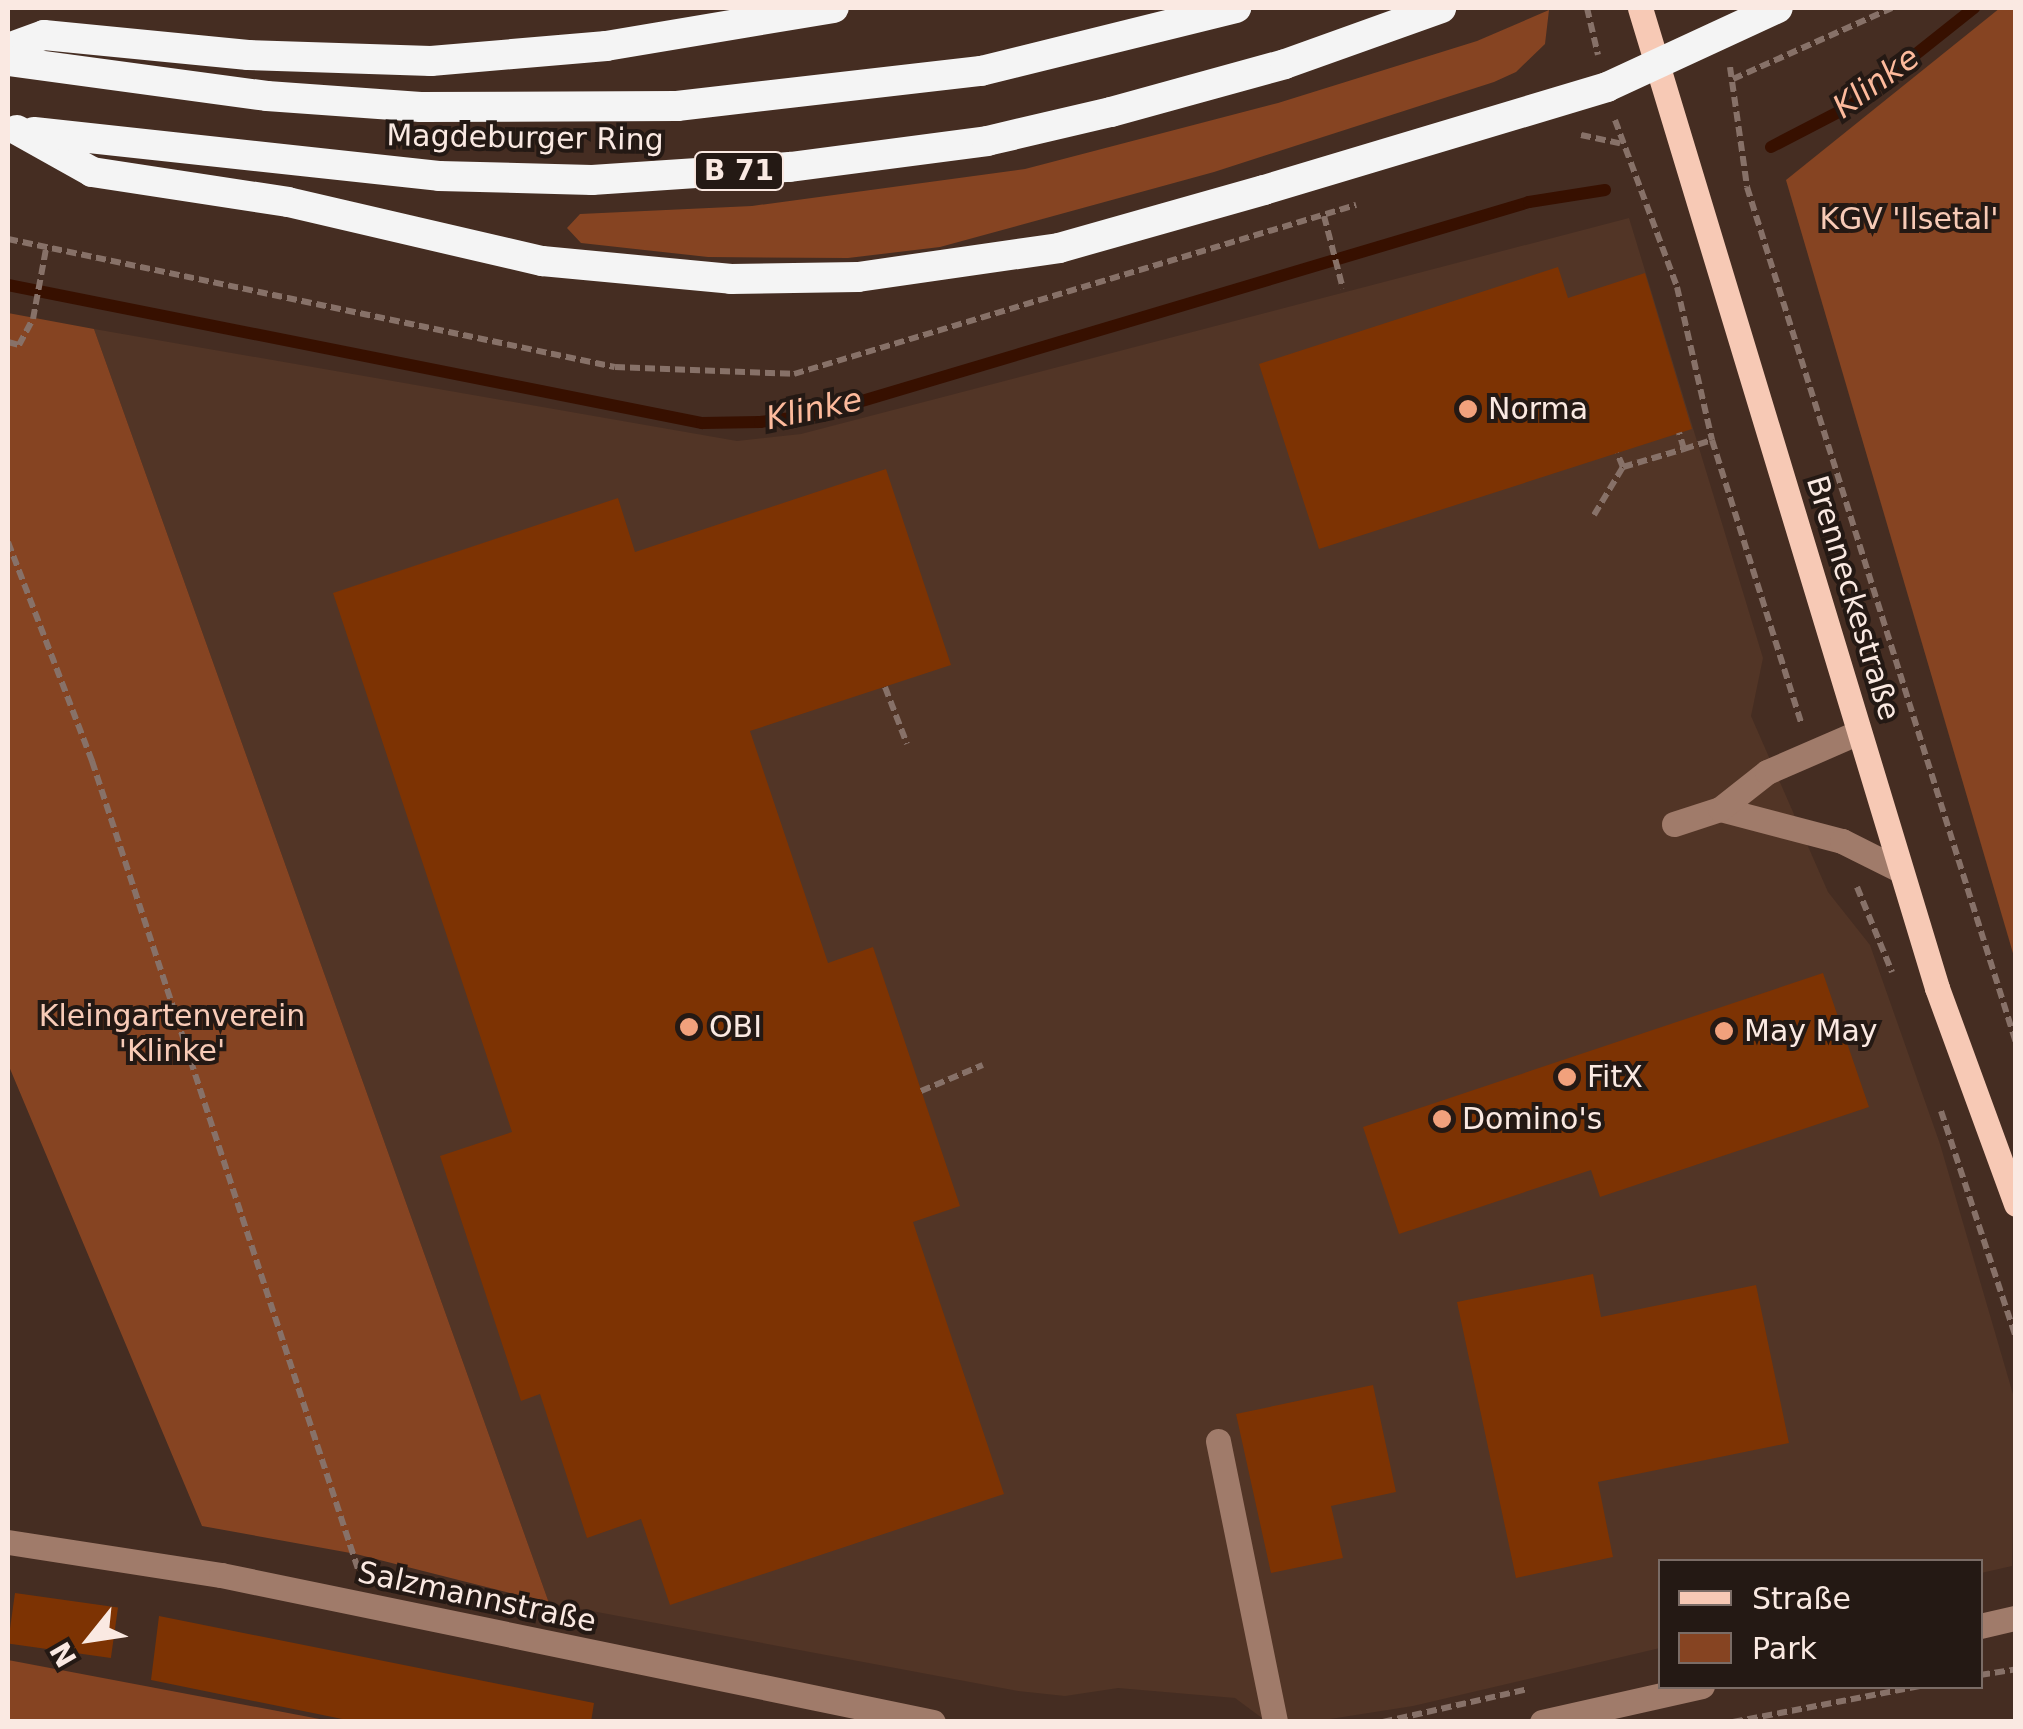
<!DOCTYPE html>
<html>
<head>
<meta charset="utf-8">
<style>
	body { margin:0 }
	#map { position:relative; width:2023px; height:1729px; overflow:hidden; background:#452d22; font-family:"DejaVu Sans",sans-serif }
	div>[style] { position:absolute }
	.built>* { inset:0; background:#523526 }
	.green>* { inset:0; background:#864422 }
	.stream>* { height:12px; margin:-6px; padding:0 6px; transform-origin:6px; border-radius:6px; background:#371000 }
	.building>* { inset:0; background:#7d3303; transform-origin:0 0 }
	.path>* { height:6px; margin-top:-3px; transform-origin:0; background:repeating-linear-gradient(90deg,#877168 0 10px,transparent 0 15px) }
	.minor>* { height:25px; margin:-12.5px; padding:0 12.5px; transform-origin:12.5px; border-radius:12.5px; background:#a07b6a }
	.major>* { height:25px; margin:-12.5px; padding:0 12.5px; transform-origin:12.5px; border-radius:12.5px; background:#f7c9b5 }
	.highway>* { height:30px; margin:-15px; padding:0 15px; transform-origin:15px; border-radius:15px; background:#f4f4f4 }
	.dots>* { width:28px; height:28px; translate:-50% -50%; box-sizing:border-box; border:5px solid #241914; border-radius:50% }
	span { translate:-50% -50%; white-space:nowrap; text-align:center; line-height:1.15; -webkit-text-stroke:8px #241914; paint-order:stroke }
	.shield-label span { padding:2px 8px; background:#241914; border:2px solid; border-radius:8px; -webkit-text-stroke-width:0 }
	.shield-label { font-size:28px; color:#fae9e2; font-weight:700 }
	.street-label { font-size:30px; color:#fae9e2 }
	.park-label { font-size:30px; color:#f8cbb7 }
	.poi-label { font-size:30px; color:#fae9e2 }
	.left { translate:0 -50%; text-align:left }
	.water-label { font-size:32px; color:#fdba9c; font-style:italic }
	.frame { position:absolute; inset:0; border:10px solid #fae9e2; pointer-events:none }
	.legend { position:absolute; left:1658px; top:1559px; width:325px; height:130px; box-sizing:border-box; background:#241914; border:2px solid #7a6c66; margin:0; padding:12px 18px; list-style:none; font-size:30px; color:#fae9e2 }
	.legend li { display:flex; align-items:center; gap:20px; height:50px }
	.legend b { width:50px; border:2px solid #7a6c66 }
	.north { position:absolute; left:40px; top:1589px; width:100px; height:100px; -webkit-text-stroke:8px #241914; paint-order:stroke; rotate:240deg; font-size:28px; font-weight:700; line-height:40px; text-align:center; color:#fae9e2 }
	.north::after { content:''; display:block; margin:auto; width:35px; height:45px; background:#fae9e2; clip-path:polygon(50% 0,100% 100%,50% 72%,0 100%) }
</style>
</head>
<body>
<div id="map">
	<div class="built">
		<i style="clip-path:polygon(1629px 218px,1763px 658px,1751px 716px,1828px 892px,1870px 945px,1940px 1144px,2015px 1401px,2012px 1566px,1981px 1573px,1980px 1562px,1660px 1562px,1660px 1648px,1413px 1706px,1311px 1722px,1266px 1721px,1235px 1698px,1118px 1688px,1065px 1696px,1018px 1691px,549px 1603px,94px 329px,737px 441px,801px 434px)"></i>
	</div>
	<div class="green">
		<i style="clip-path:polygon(2000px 8px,2016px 8px,2015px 960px,1786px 180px)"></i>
		<i style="clip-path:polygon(1549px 10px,1545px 44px,1516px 72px,1494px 82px,1214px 172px,940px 247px,848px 258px,708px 257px,581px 243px,567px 228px,580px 214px,752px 206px,1025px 169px,1278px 103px,1477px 41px)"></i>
		<i style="clip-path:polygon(8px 313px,94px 329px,549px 1603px,356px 1554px,202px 1526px,8px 1064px)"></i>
		<i style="clip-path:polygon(8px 1660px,330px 1721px,8px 1721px)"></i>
	</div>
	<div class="stream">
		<i style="left:1771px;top:147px;width:91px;rotate:-27.4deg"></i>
		<i style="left:1852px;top:105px;width:156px;rotate:-38.5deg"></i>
		<i style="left:8px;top:285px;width:708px;rotate:11.25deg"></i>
		<i style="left:702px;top:423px;width:58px;rotate:-1deg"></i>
		<i style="left:760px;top:422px;width:55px;rotate:-7.3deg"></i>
		<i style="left:815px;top:415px;width:745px;rotate:-16.61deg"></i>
		<i style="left:1529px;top:202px;width:77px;rotate:-9deg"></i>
	</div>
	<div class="building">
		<i style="clip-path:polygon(1558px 267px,1568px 298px,1645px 273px,1692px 429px,1319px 549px,1259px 364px)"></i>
		<i style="clip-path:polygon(886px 469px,951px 665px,750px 731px,828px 963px,873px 947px,960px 1206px,913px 1222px,1004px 1494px,670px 1605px,641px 1519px,587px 1538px,540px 1394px,521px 1401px,440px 1156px,512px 1132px,333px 593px,618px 498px,635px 552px)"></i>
		<i style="clip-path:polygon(1823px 973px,1869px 1107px,1600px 1197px,1591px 1170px,1399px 1234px,1363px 1127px)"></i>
		<i style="clip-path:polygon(1593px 1274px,1601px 1317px,1756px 1285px,1789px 1443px,1598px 1482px,1613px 1557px,1516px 1578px,1457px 1302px)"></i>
		<i style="clip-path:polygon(1373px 1385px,1396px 1492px,1331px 1506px,1343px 1558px,1271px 1573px,1236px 1414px)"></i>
		<i style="left:15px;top:1593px;width:104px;height:51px;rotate:8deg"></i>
		<i style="clip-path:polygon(159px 1616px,594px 1703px,591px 1722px,357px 1722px,151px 1680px)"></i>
	</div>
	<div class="path">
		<i style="left:1587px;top:8px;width:48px;rotate:76.8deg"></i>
		<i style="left:1730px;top:67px;width:121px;rotate:81.9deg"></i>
		<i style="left:1747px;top:187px;width:897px;rotate:72.55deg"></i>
		<i style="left:1733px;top:79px;width:174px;rotate:-24.1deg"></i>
		<i style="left:1615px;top:120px;width:178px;rotate:69.6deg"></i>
		<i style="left:1677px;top:287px;width:157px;rotate:77.1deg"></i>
		<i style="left:1712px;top:440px;width:297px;rotate:72.5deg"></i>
		<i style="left:1581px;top:135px;width:40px;rotate:12deg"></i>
		<i style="left:1324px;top:216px;width:75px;rotate:75.4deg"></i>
		<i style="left:8px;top:239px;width:620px;rotate:11.91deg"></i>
		<i style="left:615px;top:367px;width:179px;rotate:2.2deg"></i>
		<i style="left:794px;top:374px;width:587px;rotate:-16.74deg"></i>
		<i style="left:8px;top:342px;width:11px;rotate:15deg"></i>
		<i style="left:19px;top:345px;width:30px;rotate:-62deg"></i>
		<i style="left:33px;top:319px;width:71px;rotate:-79.5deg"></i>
		<i style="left:1684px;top:449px;width:29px;rotate:-18deg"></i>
		<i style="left:1623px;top:467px;width:64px;rotate:-16.4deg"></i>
		<i style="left:1684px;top:449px;width:17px;rotate:-107deg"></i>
		<i style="left:1594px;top:515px;width:56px;rotate:-58.9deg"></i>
		<i style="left:1623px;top:467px;width:15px;rotate:-113deg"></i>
		<i style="left:8px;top:542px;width:235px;rotate:69deg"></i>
		<i style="left:92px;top:761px;width:854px;rotate:71.78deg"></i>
		<i style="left:885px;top:687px;width:61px;rotate:68.9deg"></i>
		<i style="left:1857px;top:887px;width:92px;rotate:67.6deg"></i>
		<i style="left:921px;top:1091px;width:67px;rotate:-22.8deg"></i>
		<i style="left:1941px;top:1111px;width:239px;rotate:71.7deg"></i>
		<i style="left:1980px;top:1675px;width:36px;rotate:-9deg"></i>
		<i style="left:1383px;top:1722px;width:149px;rotate:-12.8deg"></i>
		<i style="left:1733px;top:1722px;width:190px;rotate:-10.9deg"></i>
	</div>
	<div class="minor">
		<i style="left:1720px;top:809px;width:126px;rotate:14.7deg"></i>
		<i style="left:1842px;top:841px;width:65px;rotate:26.6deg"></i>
		<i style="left:1674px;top:824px;width:48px;rotate:-18.1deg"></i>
		<i style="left:1720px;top:809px;width:60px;rotate:-38.2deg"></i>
		<i style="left:1767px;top:772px;width:100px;rotate:-23.5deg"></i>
		<i style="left:1218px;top:1441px;width:287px;rotate:78.5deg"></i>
		<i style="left:8px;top:1542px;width:216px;rotate:8.8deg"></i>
		<i style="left:221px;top:1575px;width:727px;rotate:11.67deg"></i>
		<i style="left:1980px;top:1626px;width:37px;rotate:-13deg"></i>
		<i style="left:1542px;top:1722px;width:164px;rotate:-12.7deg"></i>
	</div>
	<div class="major">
		<i style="left:1640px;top:8px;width:1024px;rotate:73.14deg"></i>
		<i style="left:1937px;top:988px;width:230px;rotate:69.9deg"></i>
	</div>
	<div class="highway">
		<i style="left:8px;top:48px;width:38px;rotate:-20deg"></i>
		<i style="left:44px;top:35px;width:205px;rotate:5.6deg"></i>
		<i style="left:248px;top:55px;width:183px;rotate:1.9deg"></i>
		<i style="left:431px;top:61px;width:176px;rotate:-4.9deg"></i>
		<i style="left:606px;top:46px;width:231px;rotate:-9.5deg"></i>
		<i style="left:8px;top:61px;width:261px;rotate:7.7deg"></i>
		<i style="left:267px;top:96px;width:154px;rotate:4.1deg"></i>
		<i style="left:421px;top:107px;width:256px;rotate:-0.2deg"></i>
		<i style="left:677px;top:106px;width:306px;rotate:-6.6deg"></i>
		<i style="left:981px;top:71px;width:263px;rotate:-13.9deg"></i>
		<i style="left:17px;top:130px;width:86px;rotate:29.2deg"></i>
		<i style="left:92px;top:172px;width:198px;rotate:8.7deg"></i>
		<i style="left:288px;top:202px;width:261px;rotate:13.1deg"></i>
		<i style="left:542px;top:261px;width:190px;rotate:5.4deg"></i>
		<i style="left:731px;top:279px;width:127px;rotate:-0.9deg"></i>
		<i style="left:858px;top:277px;width:203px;rotate:-8.2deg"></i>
		<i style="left:1059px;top:248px;width:213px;rotate:-15.8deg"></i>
		<i style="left:1264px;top:190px;width:358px;rotate:-16.7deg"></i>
		<i style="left:1607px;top:87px;width:188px;rotate:-24.8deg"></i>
		<i style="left:34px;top:132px;width:407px;rotate:6.2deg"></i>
		<i style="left:439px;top:176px;width:153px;rotate:1.5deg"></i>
		<i style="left:592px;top:180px;width:198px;rotate:-3.8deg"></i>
		<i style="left:790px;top:167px;width:199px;rotate:-7.5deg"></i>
		<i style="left:987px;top:141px;width:127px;rotate:-13.2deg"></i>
		<i style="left:1111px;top:112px;width:180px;rotate:-15.4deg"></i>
		<i style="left:1285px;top:64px;width:166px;rotate:-19.7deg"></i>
	</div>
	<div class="dots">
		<i style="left:1468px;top:409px;background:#f1a17c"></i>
		<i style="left:689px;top:1027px;background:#f1a17c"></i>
		<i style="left:1724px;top:1031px;background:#f1a17c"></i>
		<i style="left:1567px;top:1077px;background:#f1a17c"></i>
		<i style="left:1442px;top:1119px;background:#f1a17c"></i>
	</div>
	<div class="shield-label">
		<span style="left:739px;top:171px">B 71</span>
	</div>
	<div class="street-label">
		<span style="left:525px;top:138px;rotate:1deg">Magdeburger Ring</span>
		<span style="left:1853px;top:598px;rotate:73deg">Brenneckestraße</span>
		<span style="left:477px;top:1597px;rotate:12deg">Salzmannstraße</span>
	</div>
	<div class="park-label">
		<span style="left:1909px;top:219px">KGV 'Ilsetal'</span>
		<span style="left:172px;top:1033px">Kleingartenverein<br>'Klinke'</span>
	</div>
	<div class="poi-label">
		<span class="left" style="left:1488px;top:409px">Norma</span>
		<span class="left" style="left:709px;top:1027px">OBI</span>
		<span class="left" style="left:1744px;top:1031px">May May</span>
		<span class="left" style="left:1587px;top:1077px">FitX</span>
		<span class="left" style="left:1462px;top:1119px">Domino's</span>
	</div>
	<div class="water-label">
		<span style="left:1876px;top:82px;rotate:-36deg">Klinke</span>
		<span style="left:814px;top:409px;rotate:-12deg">Klinke</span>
	</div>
	<div class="frame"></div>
	<ul class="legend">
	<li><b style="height:12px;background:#f7c9b5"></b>Straße</li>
	<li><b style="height:28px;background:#864422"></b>Park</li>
	</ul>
	<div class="north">N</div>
</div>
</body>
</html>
